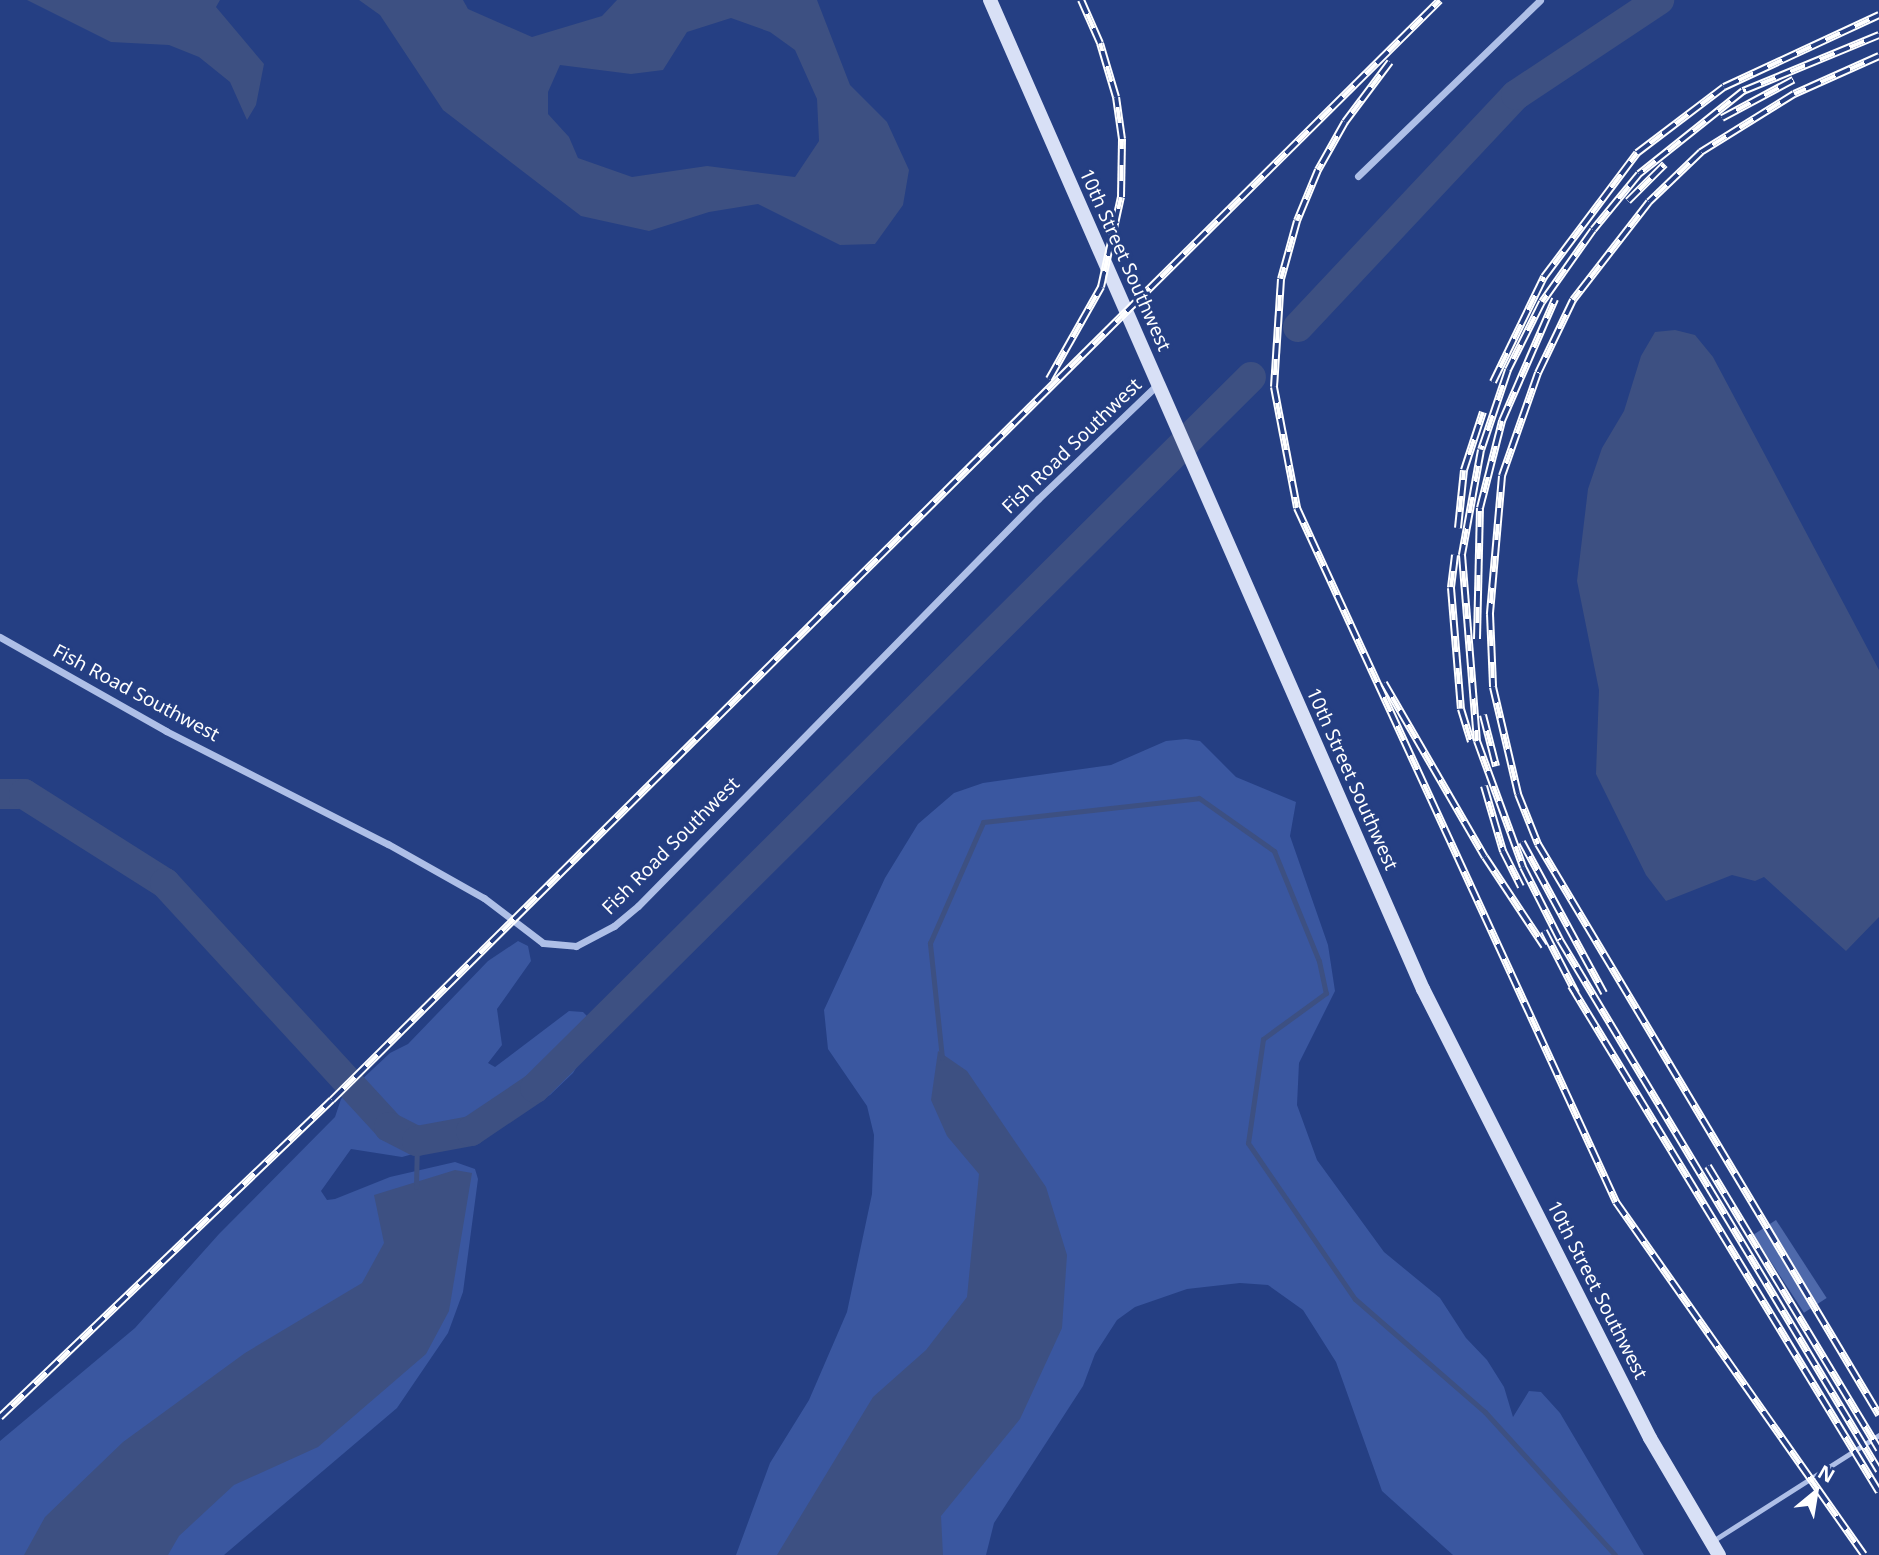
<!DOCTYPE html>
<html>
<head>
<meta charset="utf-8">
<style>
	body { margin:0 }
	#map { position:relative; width:1879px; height:1555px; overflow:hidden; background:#253f83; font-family:"Noto Sans",sans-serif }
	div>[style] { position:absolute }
	.green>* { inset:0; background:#3a57a0 }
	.water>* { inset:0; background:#3d5082 }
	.stream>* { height:5px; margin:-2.5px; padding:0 2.5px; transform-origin:2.5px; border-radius:2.5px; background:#3d5082 }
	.river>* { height:30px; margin:-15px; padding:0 15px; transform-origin:15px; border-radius:15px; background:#3d5082 }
	.building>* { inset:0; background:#4e69ab; transform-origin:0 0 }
	.service>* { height:5px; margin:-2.5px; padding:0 2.5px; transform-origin:2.5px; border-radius:2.5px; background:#aebfe7 }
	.minor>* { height:7px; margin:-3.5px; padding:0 3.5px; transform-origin:3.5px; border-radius:3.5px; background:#aebfe7 }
	.secondary>* { height:14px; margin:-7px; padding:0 7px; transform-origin:7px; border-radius:7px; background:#d8e0f6 }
	.rail>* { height:8px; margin-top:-4px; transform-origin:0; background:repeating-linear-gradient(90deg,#253f83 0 16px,#fff 0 32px); box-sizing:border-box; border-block:2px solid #fff }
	span { translate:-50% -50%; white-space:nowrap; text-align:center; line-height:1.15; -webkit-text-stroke:6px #253f83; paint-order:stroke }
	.street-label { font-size:19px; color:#fff }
	.north { position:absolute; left:1781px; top:1457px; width:70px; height:70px; -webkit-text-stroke:5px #253f83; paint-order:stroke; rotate:30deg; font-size:19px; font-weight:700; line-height:28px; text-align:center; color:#fff }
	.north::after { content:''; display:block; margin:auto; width:24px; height:32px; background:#fff; clip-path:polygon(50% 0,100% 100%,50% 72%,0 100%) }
</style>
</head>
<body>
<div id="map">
	<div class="green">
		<i style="clip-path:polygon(1186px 739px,1200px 741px,1236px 777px,1296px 802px,1290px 836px,1328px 945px,1335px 991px,1299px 1063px,1297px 1105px,1317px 1160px,1384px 1252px,1440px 1298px,1466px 1338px,1487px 1360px,1504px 1387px,1513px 1417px,1529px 1391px,1541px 1392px,1560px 1413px,1644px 1555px,1453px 1555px,1382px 1491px,1336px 1362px,1303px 1310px,1268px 1285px,1240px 1283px,1187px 1289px,1135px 1307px,1117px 1320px,1095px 1354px,1083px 1386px,994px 1523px,986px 1555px,736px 1555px,770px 1463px,809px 1400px,847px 1312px,872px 1194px,874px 1135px,867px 1106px,828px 1049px,824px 1010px,885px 878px,918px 824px,954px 793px,983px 783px,1111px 765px,1166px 741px)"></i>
		<i style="clip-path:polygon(518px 941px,528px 946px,531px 961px,497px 1009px,502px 1045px,488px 1063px,495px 1067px,569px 1011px,583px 1012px,591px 1020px,592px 1042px,573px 1073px,550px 1095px,471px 1138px,402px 1157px,351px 1149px,321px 1191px,327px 1200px,335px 1199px,390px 1177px,455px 1162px,475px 1169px,478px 1179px,463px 1292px,448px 1333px,397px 1408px,224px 1555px,0 1555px,0 1441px,135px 1328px,219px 1234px,335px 1117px,341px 1099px,390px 1053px,408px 1044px,488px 961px)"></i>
	</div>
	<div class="water">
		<i style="clip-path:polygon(27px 0,220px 0,216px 7px,264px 64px,256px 105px,247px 120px,230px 82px,199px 57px,169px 45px,111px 42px)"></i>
		<i style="clip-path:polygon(evenodd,359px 0,463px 0,468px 9px,532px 37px,602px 16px,617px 0,817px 0,850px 85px,887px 122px,909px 170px,903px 205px,875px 244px,840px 245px,758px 204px,709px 212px,649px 231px,581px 216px,443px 110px,380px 15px,359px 0,731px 18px,770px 32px,795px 50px,817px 99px,819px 141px,795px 177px,707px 166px,632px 177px,578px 158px,569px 137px,548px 114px,548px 92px,560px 65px,631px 74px,663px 70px,687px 32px,731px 18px)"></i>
		<i style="clip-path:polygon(1675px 330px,1695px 335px,1713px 357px,1879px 670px,1879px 917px,1846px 951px,1764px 877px,1755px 881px,1732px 875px,1666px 901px,1646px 875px,1596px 774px,1599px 690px,1577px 581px,1588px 489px,1602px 448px,1624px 411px,1641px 356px,1655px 332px)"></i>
		<i style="clip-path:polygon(938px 1051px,967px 1071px,1046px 1187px,1067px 1255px,1062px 1328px,1020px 1419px,941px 1516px,943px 1555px,777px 1555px,873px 1397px,926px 1350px,967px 1297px,979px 1174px,947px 1136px,931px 1100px)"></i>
		<i style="clip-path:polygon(455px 1170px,472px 1173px,449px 1311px,426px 1354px,318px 1447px,234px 1485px,179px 1536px,168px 1555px,24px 1555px,45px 1517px,123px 1442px,245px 1353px,362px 1283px,384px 1243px,374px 1195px)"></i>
	</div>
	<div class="stream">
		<i style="left:942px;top:1058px;width:116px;rotate:-96deg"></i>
		<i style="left:930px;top:943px;width:132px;rotate:-66.3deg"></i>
		<i style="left:983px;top:822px;width:217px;rotate:-6.3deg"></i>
		<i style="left:1199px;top:798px;width:92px;rotate:35.2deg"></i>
		<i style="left:1274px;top:851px;width:119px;rotate:67.8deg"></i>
		<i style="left:1319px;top:961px;width:33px;rotate:78deg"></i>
		<i style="left:1326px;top:993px;width:78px;rotate:143.9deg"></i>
		<i style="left:1263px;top:1039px;width:105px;rotate:98.2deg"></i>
		<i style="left:1248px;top:1143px;width:189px;rotate:55.6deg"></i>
		<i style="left:1355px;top:1299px;width:172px;rotate:41deg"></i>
		<i style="left:1485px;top:1412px;width:193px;rotate:47.7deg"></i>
		<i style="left:416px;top:1187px;width:46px;rotate:-88.8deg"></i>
	</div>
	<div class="river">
		<i style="left:1298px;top:327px;width:318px;rotate:-46.8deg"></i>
		<i style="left:1516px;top:95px;width:172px;rotate:-33.6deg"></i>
		<i style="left:0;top:794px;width:24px"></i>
		<i style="left:24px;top:794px;width:167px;rotate:32.3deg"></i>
		<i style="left:165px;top:883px;width:331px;rotate:47.4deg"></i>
		<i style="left:389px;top:1127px;width:31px;rotate:27deg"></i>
		<i style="left:417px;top:1141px;width:55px;rotate:-10.5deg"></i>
		<i style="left:471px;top:1131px;width:77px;rotate:-33.9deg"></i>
		<i style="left:535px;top:1088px;width:1009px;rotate:-44.8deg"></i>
	</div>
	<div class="building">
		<i style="left:1776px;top:1220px;width:93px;height:27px;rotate:57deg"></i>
	</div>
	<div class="service">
		<i style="left:1711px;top:1542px;width:199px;rotate:-32.5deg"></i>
	</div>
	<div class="minor">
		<i style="left:1358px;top:176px;width:253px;rotate:-44deg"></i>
		<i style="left:0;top:637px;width:191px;rotate:29.5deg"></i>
		<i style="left:166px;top:731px;width:249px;rotate:27deg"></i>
		<i style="left:388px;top:844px;width:110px;rotate:29.4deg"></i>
		<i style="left:484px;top:898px;width:74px;rotate:37.3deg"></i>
		<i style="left:543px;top:943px;width:33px;rotate:5deg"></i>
		<i style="left:576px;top:946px;width:43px;rotate:-27.8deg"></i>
		<i style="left:614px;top:926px;width:31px;rotate:-40deg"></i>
		<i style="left:638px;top:906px;width:571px;rotate:-45.5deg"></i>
		<i style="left:1038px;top:499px;width:166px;rotate:-43.8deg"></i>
	</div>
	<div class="secondary">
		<i style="left:990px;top:0;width:1080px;rotate:66.36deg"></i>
		<i style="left:1423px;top:989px;width:503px;rotate:63.18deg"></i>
		<i style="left:1650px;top:1438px;width:136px;rotate:59.5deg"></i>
	</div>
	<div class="rail">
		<i style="left:1879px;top:35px;width:147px;rotate:157.6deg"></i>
		<i style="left:1743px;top:91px;width:133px;rotate:141.4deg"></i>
		<i style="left:1639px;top:174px;width:72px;rotate:129.4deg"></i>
		<i style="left:1593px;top:230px;width:88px;rotate:125.3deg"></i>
		<i style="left:1542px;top:302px;width:76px;rotate:116.6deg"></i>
		<i style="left:1508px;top:370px;width:84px;rotate:108.6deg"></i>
		<i style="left:1481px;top:450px;width:107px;rotate:100.3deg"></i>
		<i style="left:1462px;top:555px;width:187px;rotate:85.4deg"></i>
		<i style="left:1477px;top:741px;width:134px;rotate:69.9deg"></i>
		<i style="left:1523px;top:867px;width:82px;rotate:63.1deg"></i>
		<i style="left:1560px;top:940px;width:619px;rotate:59deg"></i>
		<i style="left:1879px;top:56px;width:93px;rotate:155.9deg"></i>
		<i style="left:1794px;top:94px;width:110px;rotate:148.1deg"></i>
		<i style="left:1701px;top:152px;width:72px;rotate:136.1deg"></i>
		<i style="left:1649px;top:202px;width:124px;rotate:127.8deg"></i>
		<i style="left:1573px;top:300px;width:81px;rotate:115.6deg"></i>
		<i style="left:1538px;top:373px;width:109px;rotate:109.3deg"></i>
		<i style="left:1502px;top:476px;width:139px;rotate:95deg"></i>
		<i style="left:1490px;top:614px;width:73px;rotate:87.6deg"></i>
		<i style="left:1493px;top:687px;width:110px;rotate:76.8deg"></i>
		<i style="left:1518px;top:794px;width:54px;rotate:68.2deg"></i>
		<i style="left:1538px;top:844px;width:665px;rotate:59.15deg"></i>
		<i style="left:1390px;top:62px;width:75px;rotate:126.9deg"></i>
		<i style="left:1345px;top:122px;width:55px;rotate:119.4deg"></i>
		<i style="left:1318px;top:170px;width:55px;rotate:112.4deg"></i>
		<i style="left:1297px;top:221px;width:60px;rotate:105.4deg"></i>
		<i style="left:1281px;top:279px;width:108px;rotate:93.7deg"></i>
		<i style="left:1274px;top:387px;width:123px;rotate:79.2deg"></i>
		<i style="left:1297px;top:508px;width:764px;rotate:65.31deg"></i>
		<i style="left:1616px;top:1202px;width:431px;rotate:54.9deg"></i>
		<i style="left:1722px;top:118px;width:81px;rotate:-28.2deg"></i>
		<i style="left:1628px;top:201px;width:52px;rotate:-45deg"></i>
		<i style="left:1049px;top:379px;width:106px;rotate:-60.5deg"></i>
		<i style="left:1101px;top:287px;width:92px;rotate:-77.5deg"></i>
		<i style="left:1121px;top:197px;width:58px;rotate:-89deg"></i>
		<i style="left:1122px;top:139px;width:42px;rotate:-98.1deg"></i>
		<i style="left:1116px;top:97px;width:56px;rotate:-106.5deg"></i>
		<i style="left:1100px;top:43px;width:47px;rotate:-113.8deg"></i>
		<i style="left:1493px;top:382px;width:117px;rotate:-64.1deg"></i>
		<i style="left:1544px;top:277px;width:155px;rotate:-53.1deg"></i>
		<i style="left:1637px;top:153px;width:109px;rotate:-37.2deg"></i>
		<i style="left:1724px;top:87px;width:171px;rotate:-24.9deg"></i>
		<i style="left:1458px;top:528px;width:58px;rotate:-84.1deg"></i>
		<i style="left:1464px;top:470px;width:61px;rotate:-71.9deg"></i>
		<i style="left:1455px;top:555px;width:33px;rotate:97deg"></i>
		<i style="left:1451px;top:588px;width:121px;rotate:85.3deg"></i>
		<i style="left:1461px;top:709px;width:34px;rotate:73deg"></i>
		<i style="left:1477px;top:639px;width:131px;rotate:-88.7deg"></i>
		<i style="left:1480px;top:508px;width:90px;rotate:-75.8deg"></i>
		<i style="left:1502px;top:421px;width:133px;rotate:-66.5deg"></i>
		<i style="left:1384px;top:683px;width:201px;rotate:59.9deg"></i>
		<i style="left:1485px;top:857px;width:107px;rotate:56.5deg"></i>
		<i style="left:1483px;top:715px;width:53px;rotate:75.7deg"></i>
		<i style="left:1484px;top:786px;width:68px;rotate:73.7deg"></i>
		<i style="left:1503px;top:851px;width:40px;rotate:63.4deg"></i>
		<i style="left:1522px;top:842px;width:172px;rotate:61.5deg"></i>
		<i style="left:1544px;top:931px;width:70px;rotate:62.7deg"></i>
		<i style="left:1571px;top:986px;width:592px;rotate:58.67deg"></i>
		<i style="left:1708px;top:1166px;width:331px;rotate:58.9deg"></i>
		<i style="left:0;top:1417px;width:459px;rotate:-43.7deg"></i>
		<i style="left:332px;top:1100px;width:1561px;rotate:-44.79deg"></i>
	</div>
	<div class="street-label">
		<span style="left:1125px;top:260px;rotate:66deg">10th Street Southwest</span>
		<span style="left:1072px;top:446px;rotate:-44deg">Fish Road Southwest</span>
		<span style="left:136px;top:693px;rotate:28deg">Fish Road Southwest</span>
		<span style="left:1352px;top:779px;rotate:66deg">10th Street Southwest</span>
		<span style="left:671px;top:846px;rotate:-45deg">Fish Road Southwest</span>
		<span style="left:1597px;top:1290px;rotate:63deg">10th Street Southwest</span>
	</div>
	<div class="north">N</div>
</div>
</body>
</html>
